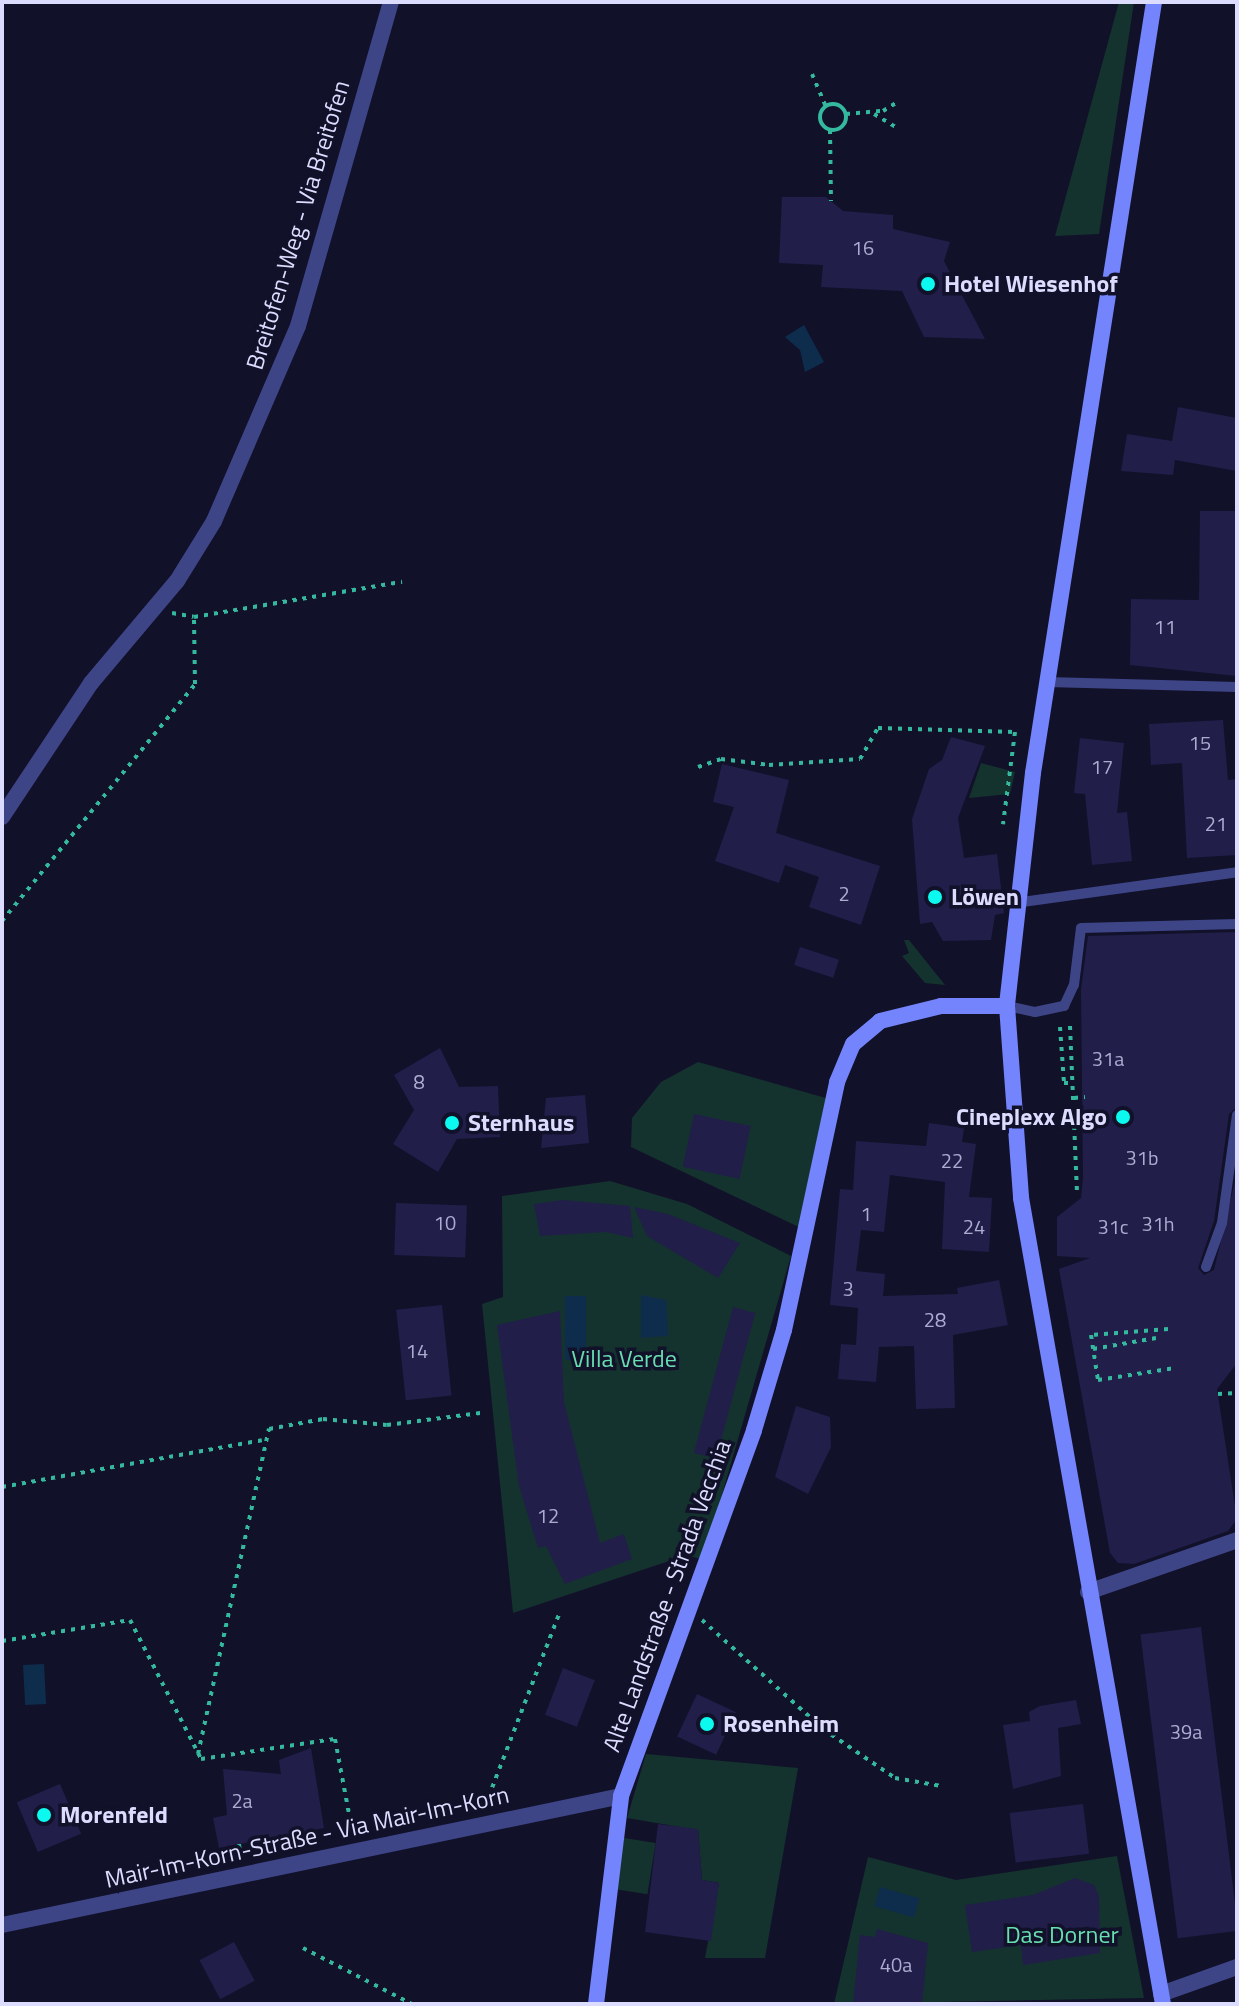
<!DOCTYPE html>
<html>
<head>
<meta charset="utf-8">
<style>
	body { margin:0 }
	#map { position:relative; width:1239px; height:2006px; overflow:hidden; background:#12112a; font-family:"Titillium Web",sans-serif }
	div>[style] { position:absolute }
	.green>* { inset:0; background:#14332e; transform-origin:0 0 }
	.water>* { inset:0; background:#0e2d4c; transform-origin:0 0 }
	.building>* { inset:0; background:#211e4a; transform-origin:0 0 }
	.path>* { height:4px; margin-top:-2px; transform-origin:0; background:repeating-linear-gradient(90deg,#34b99f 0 4px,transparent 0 10px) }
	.path>.ring { margin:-2px; padding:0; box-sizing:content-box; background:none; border:4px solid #34b99f; border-radius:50% }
	.service>* { height:10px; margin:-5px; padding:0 5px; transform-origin:5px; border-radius:5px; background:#3e4587 }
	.minor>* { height:16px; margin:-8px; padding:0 8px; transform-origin:8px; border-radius:8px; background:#3e4587 }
	.secondary>* { height:16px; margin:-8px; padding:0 8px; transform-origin:8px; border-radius:8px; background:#7484fc }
	.dots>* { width:22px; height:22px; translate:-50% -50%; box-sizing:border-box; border:4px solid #12112a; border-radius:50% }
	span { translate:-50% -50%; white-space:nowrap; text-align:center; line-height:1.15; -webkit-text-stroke:7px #12112a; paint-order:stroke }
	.number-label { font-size:20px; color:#acacd1 }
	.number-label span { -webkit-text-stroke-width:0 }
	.street-label { font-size:24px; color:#dbdcfe }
	.poi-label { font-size:24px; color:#dbdcfe; font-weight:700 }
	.left { translate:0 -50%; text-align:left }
	.right { translate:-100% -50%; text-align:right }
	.park-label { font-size:24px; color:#67deb0 }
	.frame { position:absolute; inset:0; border:4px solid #dbdcfe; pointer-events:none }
</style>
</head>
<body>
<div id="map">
	<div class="green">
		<i style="clip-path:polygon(1119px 2px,1134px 2px,1099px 234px,1055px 236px)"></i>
		<i style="clip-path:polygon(981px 763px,1015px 772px,1010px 794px,969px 798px)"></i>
		<i style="clip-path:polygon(904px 940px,909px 940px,945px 985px,925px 983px,902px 956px,909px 953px)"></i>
		<i style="clip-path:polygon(698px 1062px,833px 1100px,805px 1230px,631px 1147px,632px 1118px,661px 1082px)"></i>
		<i style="clip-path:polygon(610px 1181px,687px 1204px,791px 1256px,703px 1560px,687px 1555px,513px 1613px,482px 1304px,503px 1297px,502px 1196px)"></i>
		<i style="clip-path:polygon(646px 1754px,798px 1768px,765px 1958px,705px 1958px,719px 1883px,702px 1880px,698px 1830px,627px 1818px)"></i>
		<i style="left:624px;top:1838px;width:32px;height:52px;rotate:9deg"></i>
		<i style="clip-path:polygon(1117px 1856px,1144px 1998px,834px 2004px,868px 1857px,956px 1880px)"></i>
	</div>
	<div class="water">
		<i style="clip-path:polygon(804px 325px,824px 362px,805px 372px,800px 350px,785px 337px)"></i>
		<i style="clip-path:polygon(641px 1295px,666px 1300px,668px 1336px,641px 1338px)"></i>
		<i style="left:565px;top:1296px;width:21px;height:64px"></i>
		<i style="left:44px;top:1664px;width:40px;height:21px;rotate:87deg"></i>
		<i style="left:880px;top:1887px;width:41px;height:20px;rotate:16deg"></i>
	</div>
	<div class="building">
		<i style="clip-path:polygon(782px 197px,826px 197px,843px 211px,893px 215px,893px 229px,950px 242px,944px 261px,985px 339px,924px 337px,902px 291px,821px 287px,823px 265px,779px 263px)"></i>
		<i style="clip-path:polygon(1178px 407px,1237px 418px,1237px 471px,1175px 460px,1173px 475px,1121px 471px,1127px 434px,1172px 441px)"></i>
		<i style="clip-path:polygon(1200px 511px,1237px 511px,1237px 676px,1130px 665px,1131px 599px,1199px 600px)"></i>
		<i style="clip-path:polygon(1223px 720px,1228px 780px,1237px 779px,1237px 855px,1187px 858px,1182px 763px,1151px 765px,1149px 724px)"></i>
		<i style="clip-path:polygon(951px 737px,985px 746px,958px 818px,964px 858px,997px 854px,1004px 913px,995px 915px,991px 940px,943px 941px,932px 922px,920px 924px,912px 819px,929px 769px,942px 760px)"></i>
		<i style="clip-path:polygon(1080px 738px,1124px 743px,1117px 813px,1127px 812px,1132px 861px,1092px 865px,1085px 794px,1074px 793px)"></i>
		<i style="clip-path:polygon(722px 764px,789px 780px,776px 833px,880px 866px,861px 925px,809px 907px,819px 877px,785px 865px,779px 883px,715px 861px,734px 807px,713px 802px)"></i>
		<i style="clip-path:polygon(1237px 932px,1237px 1107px,1229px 1114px,1214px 1221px,1198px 1268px,1204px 1275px,1214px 1270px,1237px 1173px,1237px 1363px,1217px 1389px,1237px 1519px,1228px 1531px,1134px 1564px,1118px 1563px,1110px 1553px,1059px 1269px,1090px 1258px,1057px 1256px,1057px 1217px,1081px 1198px,1083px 1178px,1081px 990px,1088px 936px)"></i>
		<i style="left:800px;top:947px;width:41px;height:19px;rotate:18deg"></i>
		<i style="clip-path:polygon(440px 1048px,459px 1087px,498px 1086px,500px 1137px,457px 1139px,438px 1172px,393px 1144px,414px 1110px,394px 1075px)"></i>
		<i style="clip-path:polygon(585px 1095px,589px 1143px,541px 1148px,546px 1098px)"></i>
		<i style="left:694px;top:1114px;width:58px;height:54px;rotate:12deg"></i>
		<i style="clip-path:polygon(929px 1123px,964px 1128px,962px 1142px,976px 1144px,969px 1197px,992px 1198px,989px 1252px,942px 1249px,945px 1182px,890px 1175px,884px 1232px,861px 1230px,856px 1271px,885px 1274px,883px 1296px,958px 1294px,957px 1288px,999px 1280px,1008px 1325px,953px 1335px,955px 1408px,916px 1409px,914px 1346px,879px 1347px,876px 1382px,838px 1379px,841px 1344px,856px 1345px,858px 1308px,830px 1305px,840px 1189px,853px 1190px,856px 1141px,926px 1146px)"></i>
		<i style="clip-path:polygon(563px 1200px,630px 1206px,633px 1238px,606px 1232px,540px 1236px,534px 1204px)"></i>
		<i style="left:396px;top:1203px;width:71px;height:52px;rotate:2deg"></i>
		<i style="clip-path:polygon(634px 1207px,668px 1214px,740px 1243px,718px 1278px,647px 1236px)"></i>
		<i style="left:442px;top:1305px;width:91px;height:46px;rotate:84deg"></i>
		<i style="left:733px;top:1307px;width:23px;height:151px;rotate:15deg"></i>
		<i style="clip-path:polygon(560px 1311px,564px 1402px,600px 1543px,624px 1534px,632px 1559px,565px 1584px,546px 1546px,538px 1548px,519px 1486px,497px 1325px)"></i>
		<i style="clip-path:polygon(796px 1406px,830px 1417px,831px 1447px,808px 1494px,775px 1477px)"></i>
		<i style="left:1201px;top:1627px;width:306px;height:61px;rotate:83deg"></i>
		<i style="left:563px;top:1668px;width:34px;height:50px;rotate:21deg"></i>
		<i style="left:697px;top:1694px;width:43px;height:47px;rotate:25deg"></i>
		<i style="clip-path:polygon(1076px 1700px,1081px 1724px,1058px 1728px,1061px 1776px,1013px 1789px,1003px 1725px,1030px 1721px,1029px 1712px,1040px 1706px)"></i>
		<i style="clip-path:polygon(311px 1748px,324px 1828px,219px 1848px,213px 1818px,227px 1815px,223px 1769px,281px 1774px,279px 1760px)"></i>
		<i style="left:60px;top:1784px;width:54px;height:47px;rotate:67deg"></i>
		<i style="left:1083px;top:1804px;width:50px;height:74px;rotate:83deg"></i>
		<i style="clip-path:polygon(658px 1824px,698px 1829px,702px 1880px,719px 1883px,711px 1941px,645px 1932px)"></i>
		<i style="clip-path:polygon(1075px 1878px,1094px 1885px,1099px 1896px,1100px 1953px,1023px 1965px,1021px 1945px,972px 1952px,965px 1905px,1033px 1895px)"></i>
		<i style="clip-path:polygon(877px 1929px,928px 1943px,922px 2004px,853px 2004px,860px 1935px,875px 1937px)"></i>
		<i style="left:234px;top:1942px;width:44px;height:39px;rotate:62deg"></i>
	</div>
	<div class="path">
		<i style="left:812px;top:74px;width:34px;rotate:67deg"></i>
		<i class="ring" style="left:820px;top:104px;width:22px;height:22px"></i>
		<i style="left:846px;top:114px;width:37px;rotate:-5deg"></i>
		<i style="left:883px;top:111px;width:19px;rotate:-32deg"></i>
		<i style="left:874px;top:114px;width:26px;rotate:31deg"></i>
		<i style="left:830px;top:130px;width:71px;rotate:89.2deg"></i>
		<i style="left:172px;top:613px;width:22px;rotate:10deg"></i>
		<i style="left:194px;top:617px;width:211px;rotate:-9.6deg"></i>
		<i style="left:698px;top:767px;width:24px;rotate:-19deg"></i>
		<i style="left:721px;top:759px;width:48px;rotate:7.1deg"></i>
		<i style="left:769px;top:765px;width:91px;rotate:-3.8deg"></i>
		<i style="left:860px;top:759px;width:36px;rotate:-60deg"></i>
		<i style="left:878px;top:728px;width:137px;rotate:1.7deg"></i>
		<i style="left:1015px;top:732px;width:93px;rotate:97.4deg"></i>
		<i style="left:2px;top:921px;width:306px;rotate:-50.8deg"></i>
		<i style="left:195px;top:684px;width:67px;rotate:-90.9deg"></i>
		<i style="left:1070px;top:1026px;width:169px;rotate:87.6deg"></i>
		<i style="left:1060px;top:1027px;width:56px;rotate:85.9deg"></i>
		<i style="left:1064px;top:1083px;width:8px"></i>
		<i style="left:1074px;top:1098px;width:11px;rotate:-5deg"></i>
		<i style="left:1168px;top:1329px;width:77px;rotate:175.5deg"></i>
		<i style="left:1091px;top:1335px;width:46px;rotate:81.2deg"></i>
		<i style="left:1098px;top:1380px;width:78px;rotate:-8.9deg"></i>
		<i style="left:1093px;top:1349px;width:64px;rotate:-9.9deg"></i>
		<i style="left:1218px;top:1394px;width:19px;rotate:-3deg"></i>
		<i style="left:2px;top:1487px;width:264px;rotate:-10.2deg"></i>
		<i style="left:702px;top:1620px;width:163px;rotate:42deg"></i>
		<i style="left:823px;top:1729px;width:87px;rotate:34.2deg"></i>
		<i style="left:895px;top:1778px;width:47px;rotate:9.9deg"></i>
		<i style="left:2px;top:1641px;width:130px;rotate:-9.3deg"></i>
		<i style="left:130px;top:1620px;width:156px;rotate:62.9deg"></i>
		<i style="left:201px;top:1759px;width:135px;rotate:-8.5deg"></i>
		<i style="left:335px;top:1739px;width:98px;rotate:79.4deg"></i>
		<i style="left:198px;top:1754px;width:333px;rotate:-77.7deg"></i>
		<i style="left:269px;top:1429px;width:55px;rotate:-10.5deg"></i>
		<i style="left:323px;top:1419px;width:64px;rotate:5.4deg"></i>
		<i style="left:387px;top:1425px;width:94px;rotate:-7.4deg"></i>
		<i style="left:485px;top:1806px;width:208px;rotate:-68.9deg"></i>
		<i style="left:239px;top:1844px;width:16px;rotate:83deg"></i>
		<i style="left:303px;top:1948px;width:123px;rotate:27.2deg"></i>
	</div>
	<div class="service">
		<i style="left:1047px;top:682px;width:190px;rotate:1.5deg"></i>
		<i style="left:1015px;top:903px;width:224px;rotate:-7.9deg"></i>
		<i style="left:1007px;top:1006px;width:29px;rotate:12deg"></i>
		<i style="left:1035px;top:1012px;width:30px;rotate:-12deg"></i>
		<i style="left:1064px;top:1006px;width:23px;rotate:-65deg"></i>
		<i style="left:1074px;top:985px;width:57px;rotate:-83deg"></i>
		<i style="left:1081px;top:928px;width:156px;rotate:-1.5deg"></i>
		<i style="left:1206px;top:1267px;width:47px;rotate:-70deg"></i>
		<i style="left:1222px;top:1223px;width:109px;rotate:-82.1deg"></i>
	</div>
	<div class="minor">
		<i style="left:2px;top:817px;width:161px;rotate:-56.4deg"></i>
		<i style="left:91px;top:683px;width:133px;rotate:-49.9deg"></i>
		<i style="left:177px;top:581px;width:70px;rotate:-58.3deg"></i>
		<i style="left:214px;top:521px;width:212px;rotate:-66.7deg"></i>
		<i style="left:298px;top:326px;width:337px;rotate:-74deg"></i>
		<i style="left:1088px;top:1592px;width:158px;rotate:-19.2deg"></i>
		<i style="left:2px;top:1925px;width:632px;rotate:-11.77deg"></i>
		<i style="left:1161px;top:1994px;width:81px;rotate:-19.6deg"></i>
	</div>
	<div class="secondary">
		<i style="left:1154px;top:2px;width:780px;rotate:98.92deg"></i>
		<i style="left:1033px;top:773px;width:234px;rotate:96.4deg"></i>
		<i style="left:1007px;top:1006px;width:193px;rotate:85.8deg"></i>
		<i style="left:1021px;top:1198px;width:818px;rotate:80.01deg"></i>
		<i style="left:596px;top:2004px;width:209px;rotate:-83.1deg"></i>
		<i style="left:621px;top:1796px;width:389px;rotate:-70deg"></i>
		<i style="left:754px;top:1430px;width:104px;rotate:-73.3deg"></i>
		<i style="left:784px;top:1330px;width:254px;rotate:-77.9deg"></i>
		<i style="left:837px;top:1082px;width:41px;rotate:-67.2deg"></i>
		<i style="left:853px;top:1044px;width:35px;rotate:-40deg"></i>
		<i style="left:880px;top:1021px;width:63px;rotate:-13.8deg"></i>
		<i style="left:941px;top:1006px;width:66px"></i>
	</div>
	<div class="dots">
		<i style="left:928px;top:284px;background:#0cf9f0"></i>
		<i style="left:935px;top:897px;background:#0cf9f0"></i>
		<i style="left:1123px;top:1117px;background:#0cf9f0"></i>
		<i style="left:452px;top:1123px;background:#0cf9f0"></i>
		<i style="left:707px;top:1724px;background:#0cf9f0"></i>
		<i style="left:44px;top:1815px;background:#0cf9f0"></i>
	</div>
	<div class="number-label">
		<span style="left:863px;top:247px">16</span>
		<span style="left:1165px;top:626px">11</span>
		<span style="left:1200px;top:742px">15</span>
		<span style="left:1102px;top:766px">17</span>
		<span style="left:1216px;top:823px">21</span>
		<span style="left:844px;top:893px">2</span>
		<span style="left:1108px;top:1058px">31a</span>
		<span style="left:419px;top:1081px">8</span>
		<span style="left:1142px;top:1157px">31b</span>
		<span style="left:952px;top:1160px">22</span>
		<span style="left:866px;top:1213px">1</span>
		<span style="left:445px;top:1222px">10</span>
		<span style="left:1158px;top:1223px">31h</span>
		<span style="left:974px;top:1226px">24</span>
		<span style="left:1113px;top:1226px">31c</span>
		<span style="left:848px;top:1288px">3</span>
		<span style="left:935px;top:1319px">28</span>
		<span style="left:417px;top:1350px">14</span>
		<span style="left:548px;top:1515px">12</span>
		<span style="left:1186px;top:1731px">39a</span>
		<span style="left:242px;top:1800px">2a</span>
		<span style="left:896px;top:1964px">40a</span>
	</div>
	<div class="street-label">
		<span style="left:298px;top:225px;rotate:-73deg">Breitofen-Weg - Via Breitofen</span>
		<span style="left:667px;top:1596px;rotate:-70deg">Alte Landstraße - Strada Vecchia</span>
		<span style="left:307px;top:1837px;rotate:-12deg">Mair-Im-Korn-Straße - Via Mair-Im-Korn</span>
	</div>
	<div class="poi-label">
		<span class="left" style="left:944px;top:284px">Hotel Wiesenhof</span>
		<span class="left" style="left:951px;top:897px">Löwen</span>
		<span class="right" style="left:1107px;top:1117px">Cineplexx Algo</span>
		<span class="left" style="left:468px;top:1123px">Sternhaus</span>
		<span class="left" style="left:723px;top:1724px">Rosenheim</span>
		<span class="left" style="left:60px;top:1815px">Morenfeld</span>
	</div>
	<div class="park-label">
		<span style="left:624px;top:1359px">Villa Verde</span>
		<span style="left:1062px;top:1935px">Das Dorner</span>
	</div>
	<div class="frame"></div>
</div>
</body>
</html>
